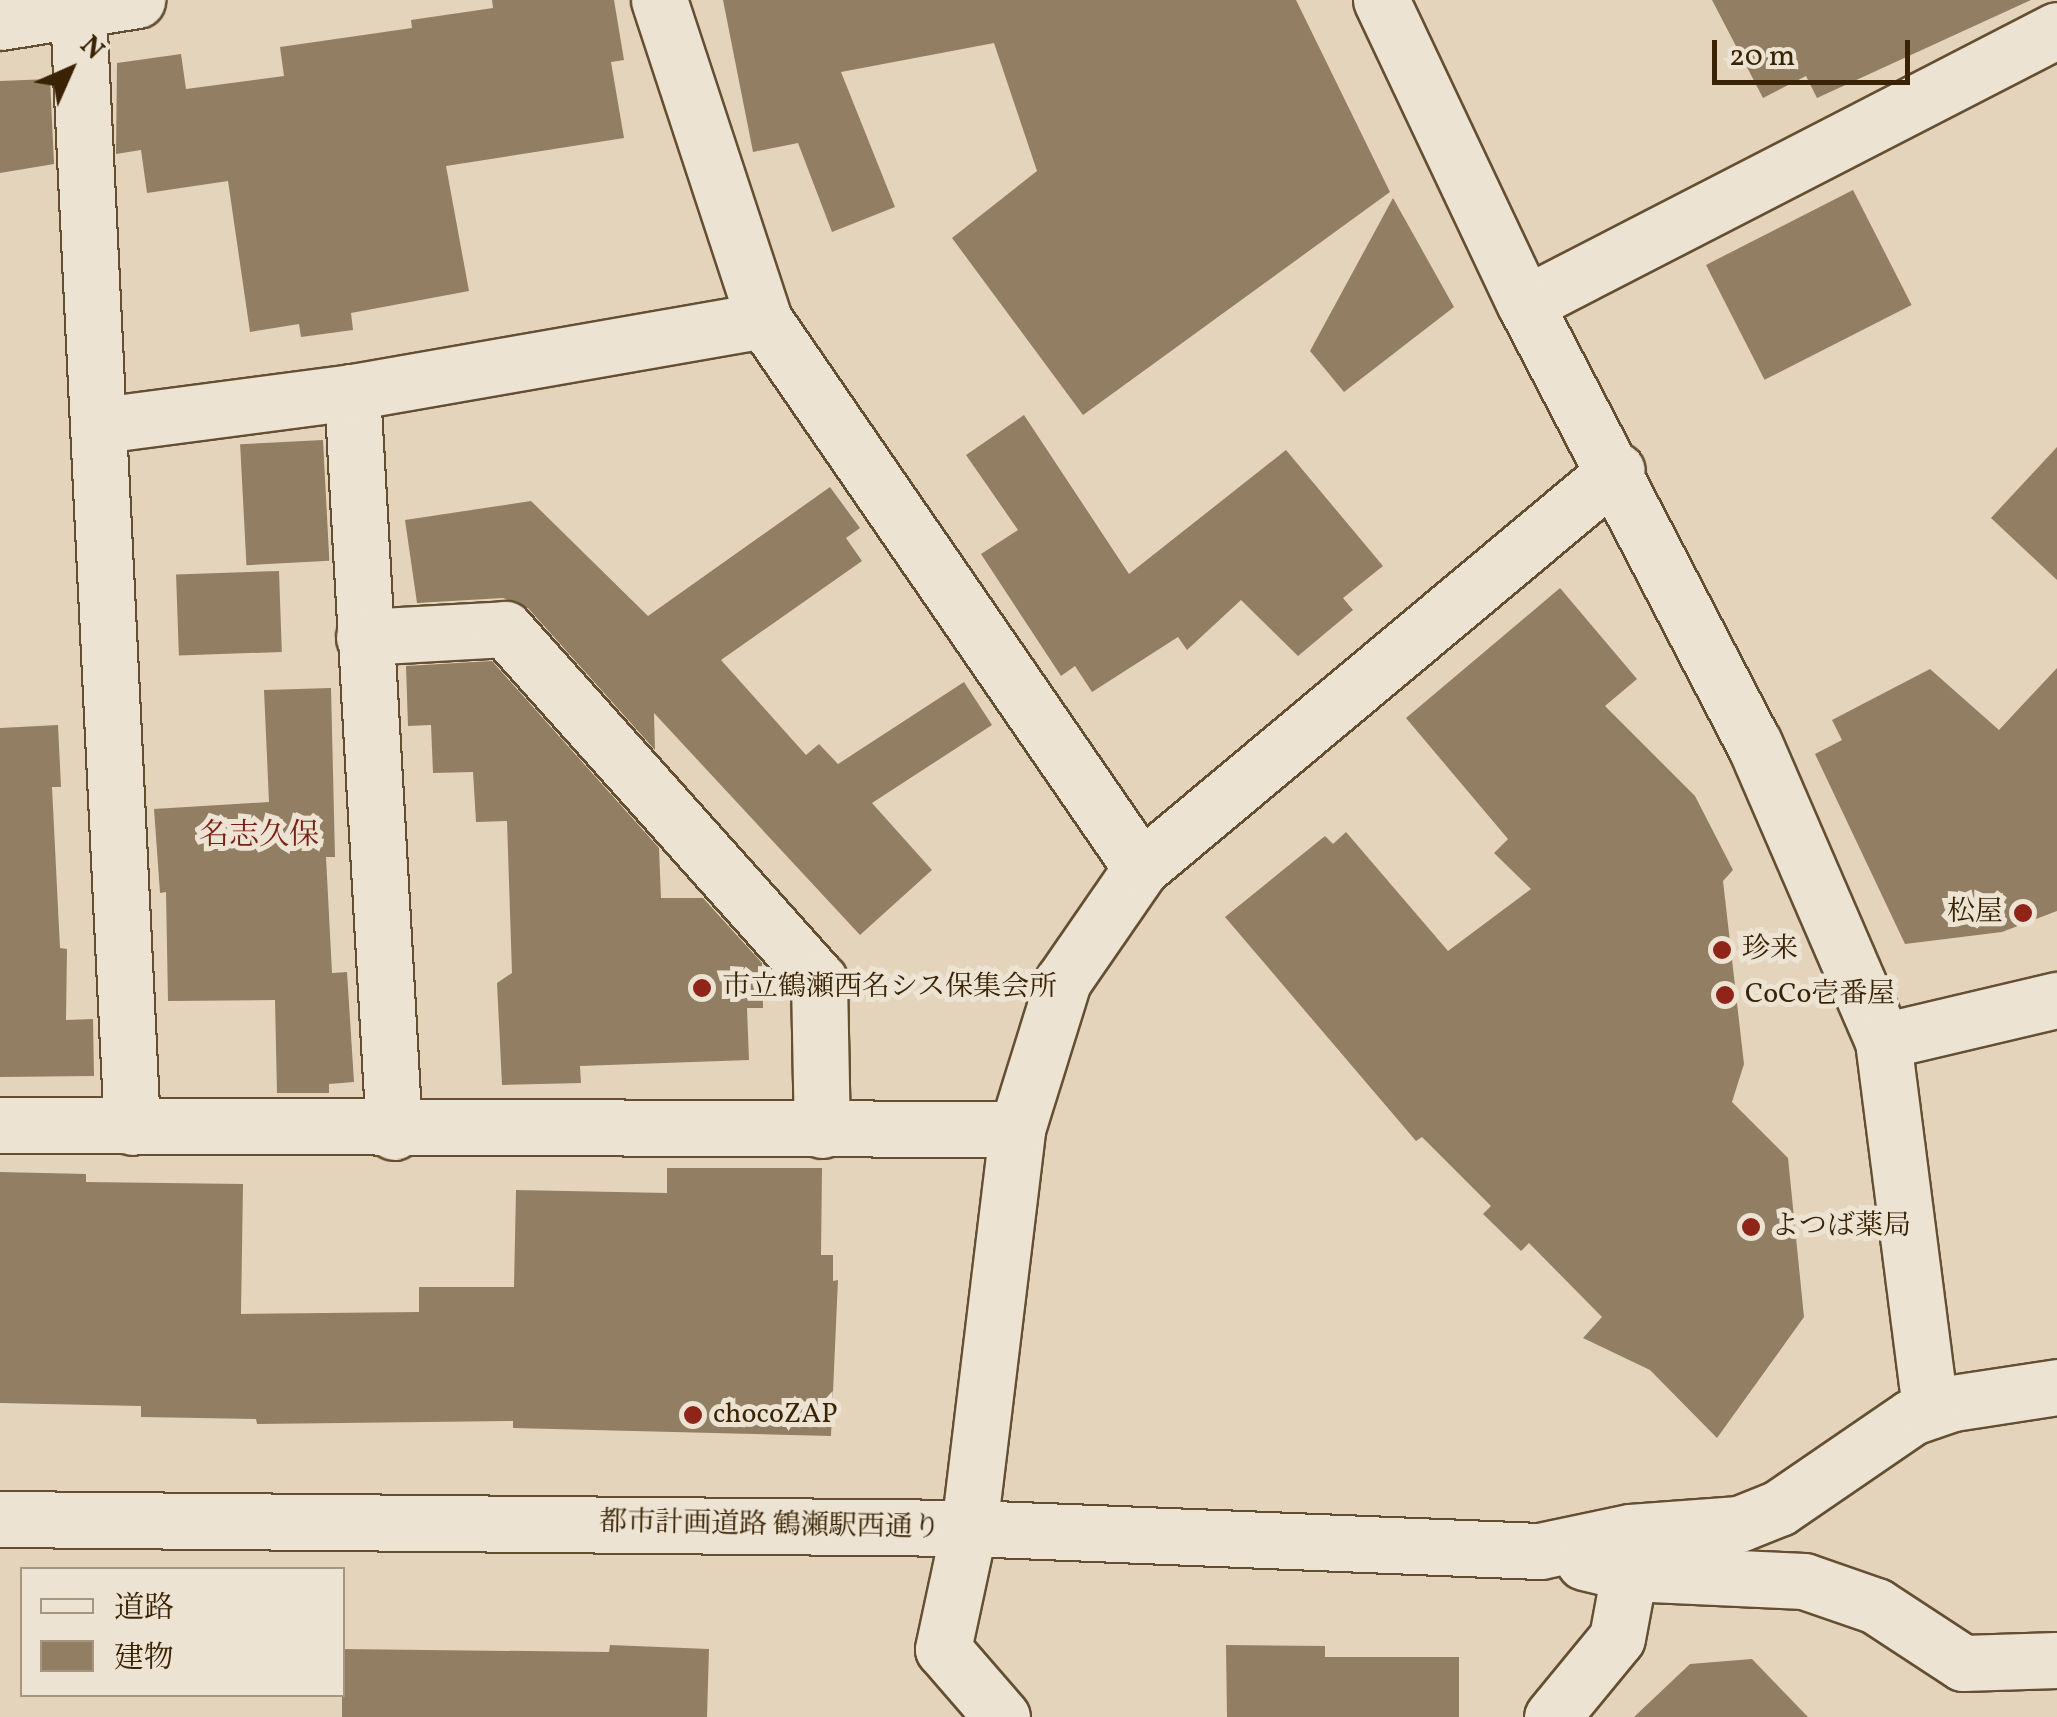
<!DOCTYPE html>
<html>
<head>
<meta charset="utf-8">
<style>
	body { margin:0 }
	#map { position:relative; width:2057px; height:1717px; overflow:hidden; background:#e4d4bb; font-family:Vollkorn,"Noto Serif JP",serif }
	div>[style] { position:absolute }
	.building>* { inset:0; background:#927f63; transform-origin:0 0 }
	.roads { filter:drop-shadow(2px 0 #644f32) drop-shadow(-2px 0 #644f32) drop-shadow(0 2px #644f32) drop-shadow(0 -2px #644f32) }
	.street>* { height:55px; margin:-27.5px; padding:0 27.5px; transform-origin:27.5px; border-radius:27.5px; background:#ede3d3 }
	.secondary>* { height:55px; margin:-27.5px; padding:0 27.5px; transform-origin:27.5px; border-radius:27.5px; background:#ede3d3 }
	.dots>* { width:28px; height:28px; translate:-50% -50%; box-sizing:border-box; border:5px solid #ede3d3; border-radius:50% }
	span { translate:-50% -50%; white-space:nowrap; text-align:center; line-height:1.15; -webkit-text-stroke:10px #ede3d3; paint-order:stroke }
	.poi-label { font-size:28px; color:#392304 }
	.right { translate:-100% -50%; text-align:right }
	.left { translate:0 -50%; text-align:left }
	.street-label { font-size:28px; color:#392304 }
	.neighbourhood-label { font-size:30px; color:#7a1f14 }
	.legend { position:absolute; left:20px; top:1567px; width:325px; height:130px; box-sizing:border-box; background:#ede3d3; border:2px solid #a59680; margin:0; padding:12px 18px; list-style:none; font-size:30px; color:#392304 }
	.legend li { display:flex; align-items:center; gap:20px; height:50px }
	.legend b { width:50px; border:2px solid #a59680 }
	.north { position:absolute; left:20px; top:20px; width:100px; height:100px; -webkit-text-stroke:8px #ede3d3; paint-order:stroke; rotate:45deg; font-size:28px; font-weight:700; line-height:40px; text-align:center; color:#392304 }
	.north::after { content:''; display:block; margin:auto; width:35px; height:45px; background:#392304; clip-path:polygon(50% 0,100% 100%,50% 72%,0 100%) }
	.scale { position:absolute; left:1712px; top:40px; width:198px; height:45px; box-sizing:border-box; border:5px solid #392304; border-top:0; padding-left:12px; font-size:30px; line-height:35px; white-space:nowrap; color:#392304; -webkit-text-stroke:8px #ede3d3; paint-order:stroke }
</style>
</head>
<body>
<div id="map">
	<div class="building">
		<i style="clip-path:polygon(492px 0,614px 0,624px 60px,611px 62px,624px 138px,446px 166px,469px 291px,351px 313px,353px 330px,301px 337px,299px 324px,250px 332px,228px 181px,147px 193px,141px 150px,116px 154px,117px 63px,181px 54px,186px 89px,284px 76px,280px 47px,412px 28px,411px 20px,493px 8px)"></i>
		<i style="clip-path:polygon(723px 0,1296px 0,1390px 192px,1083px 415px,952px 238px,1037px 171px,994px 43px,841px 72px,895px 207px,832px 232px,798px 143px,753px 152px)"></i>
		<i style="clip-path:polygon(1712px 0,2031px 0,1817px 98px,1806px 76px,1763px 98px)"></i>
		<i style="clip-path:polygon(50px 79px,54px 164px,0 173px,0 81px)"></i>
		<i style="left:1853px;top:190px;width:129px;height:165px;rotate:63deg"></i>
		<i style="clip-path:polygon(1393px 198px,1454px 307px,1344px 392px,1310px 351px)"></i>
		<i style="clip-path:polygon(1024px 415px,1129px 574px,1286px 450px,1383px 566px,1343px 598px,1353px 610px,1298px 656px,1241px 600px,1187px 650px,1178px 637px,1092px 692px,1075px 666px,1061px 676px,981px 554px,1018px 530px,966px 455px)"></i>
		<i style="left:323px;top:440px;width:121px;height:83px;rotate:87deg"></i>
		<i style="clip-path:polygon(2057px 447px,2057px 580px,1991px 518px)"></i>
		<i style="clip-path:polygon(830px 487px,860px 528px,846px 538px,862px 561px,721px 660px,806px 755px,819px 744px,838px 764px,964px 682px,992px 725px,872px 803px,932px 870px,860px 935px,654px 713px,655px 750px,528px 608px,503px 598px,417px 603px,405px 520px,531px 501px,648px 616px)"></i>
		<i style="left:279px;top:571px;width:81px;height:103px;rotate:88deg"></i>
		<i style="clip-path:polygon(1560px 588px,1637px 679px,1605px 706px,1695px 796px,1733px 870px,1723px 881px,1744px 1064px,1732px 1102px,1788px 1158px,1804px 1317px,1717px 1438px,1650px 1370px,1583px 1338px,1602px 1317px,1529px 1243px,1521px 1251px,1483px 1214px,1491px 1206px,1422px 1137px,1416px 1141px,1225px 917px,1325px 836px,1333px 844px,1346px 832px,1448px 951px,1531px 889px,1494px 853px,1508px 839px,1406px 718px)"></i>
		<i style="clip-path:polygon(492px 661px,659px 848px,661px 898px,703px 898px,762px 963px,763px 1008px,747px 1008px,749px 1060px,580px 1066px,581px 1083px,502px 1085px,497px 983px,512px 973px,507px 821px,476px 822px,473px 772px,433px 773px,431px 725px,408px 726px,406px 666px)"></i>
		<i style="clip-path:polygon(2057px 668px,2057px 911px,2002px 932px,1905px 944px,1815px 754px,1842px 740px,1832px 720px,1930px 669px,1999px 730px)"></i>
		<i style="clip-path:polygon(331px 688px,335px 857px,326px 857px,332px 973px,347px 972px,354px 1082px,329px 1084px,329px 1093px,277px 1093px,275px 1000px,168px 1001px,166px 892px,160px 893px,154px 809px,269px 802px,264px 690px)"></i>
		<i style="clip-path:polygon(58px 725px,61px 787px,52px 787px,60px 948px,67px 949px,66px 1020px,93px 1019px,94px 1076px,0 1077px,0 728px)"></i>
		<i style="clip-path:polygon(667px 1168px,822px 1168px,821px 1255px,833px 1255px,833px 1281px,838px 1280px,831px 1436px,513px 1428px,513px 1421px,257px 1424px,256px 1419px,141px 1417px,141px 1406px,0 1403px,0 1172px,86px 1174px,86px 1182px,243px 1184px,241px 1314px,419px 1312px,419px 1287px,514px 1287px,516px 1190px,667px 1193px)"></i>
		<i style="clip-path:polygon(610px 1645px,709px 1649px,707px 1717px,342px 1717px,342px 1649px,609px 1652px)"></i>
		<i style="clip-path:polygon(1226px 1645px,1325px 1646px,1325px 1657px,1459px 1657px,1459px 1717px,1227px 1717px)"></i>
		<i style="clip-path:polygon(1752px 1659px,1808px 1717px,1634px 1717px,1690px 1664px)"></i>
	</div>
	<div class="roads">
		<div class="street">
			<i style="left:659px;top:0;width:337px;rotate:71.8deg"></i>
			<i style="left:78px;top:12px;width:1116px;rotate:87.23deg"></i>
			<i style="left:0;top:22px;width:139px;rotate:-9.1deg"></i>
			<i style="left:1525px;top:304px;width:598px;rotate:-27.25deg"></i>
			<i style="left:352px;top:392px;width:741px;rotate:86.75deg"></i>
			<i style="left:102px;top:425px;width:252px;rotate:-7.5deg"></i>
			<i style="left:352px;top:392px;width:418px;rotate:-9.9deg"></i>
			<i style="left:764px;top:320px;width:665px;rotate:55.47deg"></i>
			<i style="left:364px;top:637px;width:141px;rotate:-3.2deg"></i>
			<i style="left:505px;top:629px;width:471px;rotate:48.2deg"></i>
			<i style="left:819px;top:980px;width:150px;rotate:88.9deg"></i>
			<i style="left:1883px;top:1041px;width:179px;rotate:-13.3deg"></i>
			<i style="left:0;top:1125px;width:1017px;rotate:0.23deg"></i>
			<i style="left:1540px;top:1551px;width:92px;rotate:-11.9deg"></i>
			<i style="left:1630px;top:1532px;width:109px;rotate:-4.2deg"></i>
			<i style="left:1739px;top:1524px;width:43px;rotate:-21.8deg"></i>
			<i style="left:1779px;top:1508px;width:161px;rotate:-34.4deg"></i>
			<i style="left:1912px;top:1417px;width:43px;rotate:-18.9deg"></i>
			<i style="left:1953px;top:1403px;width:105px;rotate:-8.7deg"></i>
			<i style="left:1584px;top:1562px;width:46px;rotate:13.7deg"></i>
			<i style="left:1629px;top:1573px;width:175px;rotate:2.6deg"></i>
			<i style="left:1804px;top:1581px;width:76px;rotate:19.1deg"></i>
			<i style="left:1876px;top:1606px;width:104px;rotate:33.2deg"></i>
			<i style="left:1963px;top:1663px;width:94px;rotate:-1.8deg"></i>
			<i style="left:1002px;top:1717px;width:90px;rotate:-130.9deg"></i>
			<i style="left:943px;top:1649px;width:124px;rotate:-77.9deg"></i>
			<i style="left:969px;top:1528px;width:402px;rotate:-83.1deg"></i>
			<i style="left:1017px;top:1129px;width:155px;rotate:-72.7deg"></i>
			<i style="left:1063px;top:981px;width:137px;rotate:-55.4deg"></i>
			<i style="left:1141px;top:868px;width:620px;rotate:-39.9deg"></i>
		</div>
		<div class="secondary">
			<i style="left:1381px;top:0;width:336px;rotate:64.7deg"></i>
			<i style="left:1525px;top:304px;width:495px;rotate:62.5deg"></i>
			<i style="left:1754px;top:743px;width:325px;rotate:66.6deg"></i>
			<i style="left:1883px;top:1041px;width:372px;rotate:82.7deg"></i>
			<i style="left:0;top:1519px;width:969px;rotate:0.53deg"></i>
			<i style="left:969px;top:1528px;width:571px;rotate:2.31deg"></i>
			<i style="left:1552px;top:1717px;width:102px;rotate:-50.6deg"></i>
			<i style="left:1617px;top:1638px;width:66px;rotate:-79.5deg"></i>
		</div>
	</div>
	<div class="dots">
		<i style="left:2023px;top:913px;background:#8f2418"></i>
		<i style="left:1722px;top:950px;background:#8f2418"></i>
		<i style="left:702px;top:988px;background:#8f2418"></i>
		<i style="left:1725px;top:995px;background:#8f2418"></i>
		<i style="left:1751px;top:1227px;background:#8f2418"></i>
		<i style="left:693px;top:1415px;background:#8f2418"></i>
	</div>
	<div class="poi-label">
		<span class="right" style="left:2003px;top:913px">松屋</span>
		<span class="left" style="left:1742px;top:950px">珍来</span>
		<span class="left" style="left:722px;top:988px">市立鶴瀬西名シス保集会所</span>
		<span class="left" style="left:1745px;top:995px">CoCo壱番屋</span>
		<span class="left" style="left:1771px;top:1227px">よつば薬局</span>
		<span class="left" style="left:713px;top:1415px">chocoZAP</span>
	</div>
	<div class="street-label">
		<span style="left:770px;top:1526px;rotate:1deg">都市計画道路 鶴瀬駅西通り</span>
	</div>
	<div class="neighbourhood-label">
		<span style="left:259px;top:836px">名志久保</span>
	</div>
	<ul class="legend">
	<li><b style="height:12px;background:#ede3d3"></b>道路</li>
	<li><b style="height:28px;background:#927f63"></b>建物</li>
	</ul>
	<div class="north">N</div>
	<div class="scale">20 m</div>
</div>
</body>
</html>
